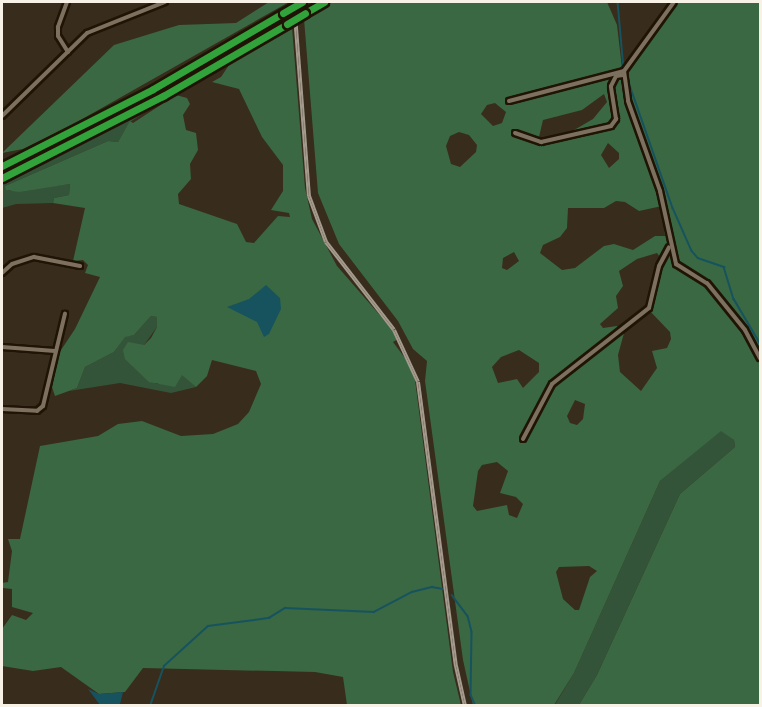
<!DOCTYPE html>
<html>
<head>
<meta charset="utf-8">
<style>
	body { margin:0 }
	#map { position:relative; width:762px; height:707px; overflow:hidden; background:#382c1c; font-family:"Space Grotesk",sans-serif }
	div>[style] { position:absolute }
	.green>* { inset:0; background:#34543a }
	.forest>* { inset:0; background:#3a6843 }
	.water>* { inset:0; background:#16535f }
	.stream>* { height:1.5px; margin:-0.75px; padding:0 0.75px; transform-origin:0.75px; border-radius:0.75px; background:#16535f }
	.roads { filter:drop-shadow(2px 0 #1f1405) drop-shadow(-2px 0 #1f1405) drop-shadow(0 2px #1f1405) drop-shadow(0 -2px #1f1405) }
	.minor>* { height:4px; margin:-2px; padding:0 2px; transform-origin:2px; border-radius:2px; background:#7d705e }
	.motorway>* { height:7px; margin:-3.5px; padding:0 3.5px; transform-origin:3.5px; border-radius:3.5px; background:#31a33a }
	.rail>* { height:4px; margin-top:-2px; transform-origin:0; background:repeating-linear-gradient(90deg,#382c1c 0 4.5px,#a49b8e 0 9px); box-sizing:border-box; border-block:2px solid #a49b8e }
	.bridges { filter:drop-shadow(2px 0 #1f1405) drop-shadow(-2px 0 #1f1405) drop-shadow(0 2px #1f1405) drop-shadow(0 -2px #1f1405) }
	.motorway-bridge>* { height:7px; margin:-3.5px; padding:0 3.5px; transform-origin:3.5px; border-radius:3.5px; background:#31a33a }
	span { translate:-50% -50%; white-space:nowrap; text-align:center; line-height:1.15; -webkit-text-stroke:4.5px #382c1c; paint-order:stroke }
	.frame { position:absolute; inset:0; border:3px solid #f8f1e6; pointer-events:none }
</style>
</head>
<body>
<div id="map">
	<div class="green">
		<i style="clip-path:polygon(149px 110px,130px 122px,118px 142px,108px 141px,5px 186px,9px 191px,70px 184px,69px 195px,54px 198px,53px 203px,16px 204px,2px 208px,2px 184px)"></i>
		<i style="clip-path:polygon(151px 316px,157px 317px,157px 327px,144px 345px,156px 384px,175px 383px,182px 374px,196px 387px,171px 393px,120px 383px,69px 391px,77px 388px,85px 367px,114px 352px,125px 336px,134px 335px)"></i>
		<i style="clip-path:polygon(721px 430px,734px 440px,735px 447px,680px 494px,597px 675px,579px 705px,554px 706px,574px 673px,660px 481px)"></i>
	</div>
	<div class="forest">
		<i style="clip-path:polygon(269px 2px,289px 2px,70px 126px,23px 149px,2px 153px,114px 45px,179px 25px,236px 23px)"></i>
		<i style="clip-path:polygon(evenodd,333px 2px,607px 2px,617px 25px,622px 68px,636px 55px,648px 31px,672px 2px,760px 2px,760px 705px,579px 705px,597px 675px,680px 494px,735px 447px,734px 440px,721px 431px,660px 481px,574px 673px,554px 705px,473px 705px,463px 660px,425px 381px,427px 361px,413px 349px,398px 321px,339px 244px,318px 193px,304px 19px,333px 2px,604px 94px,607px 102px,593px 119px,569px 133px,544px 139px,539px 137px,543px 120px,582px 110px,604px 94px,333px 2px,495px 103px,506px 112px,502px 123px,493px 126px,481px 114px,487px 105px,495px 103px,333px 2px,459px 132px,469px 135px,477px 145px,476px 152px,460px 167px,451px 164px,446px 146px,450px 136px,459px 132px,333px 2px,608px 143px,619px 153px,619px 159px,609px 168px,601px 155px,608px 143px,333px 2px,616px 201px,625px 202px,639px 211px,662px 206px,665px 236px,655px 236px,633px 250px,614px 244px,604px 246px,575px 268px,562px 270px,540px 253px,543px 245px,560px 237px,567px 228px,568px 208px,604px 208px,616px 201px,333px 2px,514px 252px,519px 261px,507px 270px,502px 268px,503px 258px,514px 252px,333px 2px,657px 253px,660px 257px,646px 307px,670px 332px,671px 339px,667px 348px,652px 351px,657px 368px,641px 391px,620px 372px,618px 355px,624px 333px,617px 326px,603px 328px,600px 324px,618px 308px,616px 296px,623px 286px,619px 271px,637px 259px,657px 253px,333px 2px,519px 350px,539px 363px,539px 372px,523px 388px,517px 379px,498px 383px,492px 367px,501px 357px,519px 350px,333px 2px,575px 400px,585px 404px,583px 419px,577px 425px,570px 423px,567px 416px,575px 400px,333px 2px,497px 462px,508px 471px,500px 493px,516px 497px,523px 504px,517px 518px,509px 515px,507px 505px,477px 511px,473px 506px,478px 471px,482px 465px,497px 462px,333px 2px,589px 566px,597px 571px,590px 577px,579px 610px,575px 610px,563px 599px,556px 572px,559px 567px,589px 566px)"></i>
		<i style="clip-path:polygon(292px 27px,305px 188px,312px 219px,337px 266px,391px 328px,398px 339px,393px 342px,411px 366px,415px 380px,453px 672px,461px 705px,347px 705px,343px 677px,315px 672px,143px 668px,125px 692px,99px 694px,61px 667px,33px 671px,2px 666px,2px 629px,12px 615px,26px 620px,33px 613px,12px 607px,12px 589px,3px 588px,2px 583px,8px 582px,12px 551px,8px 539px,20px 539px,40px 446px,98px 436px,118px 424px,142px 421px,181px 436px,213px 434px,238px 424px,249px 412px,261px 384px,256px 371px,212px 360px,207px 376px,196px 387px,182px 375px,175px 387px,149px 382px,125px 359px,123px 350px,128px 342px,144px 345px,151px 338px,157px 327px,157px 317px,151px 316px,134px 335px,125px 337px,114px 352px,85px 367px,77px 388px,55px 396px,52px 387px,59px 353px,75px 329px,100px 277px,85px 273px,88px 265px,83px 260px,73px 261px,85px 208px,53px 203px,54px 198px,69px 195px,70px 184px,19px 192px,6px 190px,5px 186px,108px 141px,118px 142px,130px 121px,133px 123px,176px 95px,187px 98px,190px 104px,183px 115px,186px 130px,196px 133px,198px 150px,190px 164px,191px 179px,178px 194px,179px 204px,237px 224px,246px 242px,254px 243px,278px 216px,290px 217px,289px 213px,271px 210px,283px 191px,283px 165px,262px 137px,239px 89px,212px 82px,221px 77px,231px 62px)"></i>
	</div>
	<div class="water">
		<i style="clip-path:polygon(266px 285px,280px 298px,281px 309px,269px 334px,264px 337px,257px 322px,227px 307px,249px 299px)"></i>
		<i style="clip-path:polygon(88px 689px,99px 694px,123px 692px,120px 704px,100px 705px)"></i>
	</div>
	<div class="stream">
		<i style="left:618px;top:2px;width:67px;rotate:84.9deg"></i>
		<i style="left:626px;top:74px;width:142px;rotate:70.7deg"></i>
		<i style="left:673px;top:208px;width:47px;rotate:66.2deg"></i>
		<i style="left:692px;top:251px;width:9px;rotate:49deg"></i>
		<i style="left:698px;top:258px;width:28px;rotate:19deg"></i>
		<i style="left:724px;top:267px;width:34px;rotate:73deg"></i>
		<i style="left:734px;top:299px;width:51px;rotate:59.4deg"></i>
		<i style="left:452px;top:595px;width:26px;rotate:53deg"></i>
		<i style="left:468px;top:616px;width:16px;rotate:76deg"></i>
		<i style="left:472px;top:632px;width:63px;rotate:90.9deg"></i>
		<i style="left:471px;top:695px;width:12px;rotate:66deg"></i>
		<i style="left:150px;top:706px;width:42px;rotate:-70.7deg"></i>
		<i style="left:164px;top:666px;width:59px;rotate:-42.3deg"></i>
		<i style="left:208px;top:626px;width:62px;rotate:-7.5deg"></i>
		<i style="left:269px;top:618px;width:19px;rotate:-32deg"></i>
		<i style="left:285px;top:608px;width:89px;rotate:2.6deg"></i>
		<i style="left:374px;top:612px;width:43px;rotate:-27.8deg"></i>
		<i style="left:412px;top:592px;width:21px;rotate:-14deg"></i>
		<i style="left:432px;top:587px;width:11px;rotate:10deg"></i>
	</div>
	<div class="roads">
		<div class="minor">
			<i style="left:67px;top:2px;width:27px;rotate:110deg"></i>
			<i style="left:58px;top:27px;width:9px;rotate:90deg"></i>
			<i style="left:58px;top:36px;width:19px;rotate:58deg"></i>
			<i style="left:624px;top:71px;width:30px;rotate:82deg"></i>
			<i style="left:628px;top:101px;width:96px;rotate:70.4deg"></i>
			<i style="left:660px;top:191px;width:75px;rotate:77.6deg"></i>
			<i style="left:676px;top:264px;width:36px;rotate:32deg"></i>
			<i style="left:707px;top:283px;width:60px;rotate:51deg"></i>
			<i style="left:745px;top:330px;width:32px;rotate:62deg"></i>
			<i style="left:509px;top:101px;width:119px;rotate:-14.6deg"></i>
			<i style="left:624px;top:71px;width:85px;rotate:-54.1deg"></i>
			<i style="left:2px;top:116px;width:119px;rotate:-44.3deg"></i>
			<i style="left:87px;top:33px;width:84px;rotate:-21.7deg"></i>
			<i style="left:515px;top:133px;width:28px;rotate:19deg"></i>
			<i style="left:541px;top:142px;width:72px;rotate:-12.9deg"></i>
			<i style="left:611px;top:126px;width:9px;rotate:-54deg"></i>
			<i style="left:616px;top:119px;width:33px;rotate:-99deg"></i>
			<i style="left:611px;top:86px;width:11px;rotate:-63deg"></i>
			<i style="left:616px;top:76px;width:7px;rotate:-8deg"></i>
			<i style="left:2px;top:273px;width:13px;rotate:-42deg"></i>
			<i style="left:12px;top:264px;width:23px;rotate:-18deg"></i>
			<i style="left:34px;top:257px;width:47px;rotate:11.1deg"></i>
			<i style="left:2px;top:347px;width:53px;rotate:4.3deg"></i>
			<i style="left:2px;top:409px;width:35px;rotate:3deg"></i>
			<i style="left:37px;top:411px;width:8px;rotate:-40deg"></i>
			<i style="left:43px;top:406px;width:95px;rotate:-76.6deg"></i>
			<i style="left:523px;top:439px;width:62px;rotate:-62.2deg"></i>
			<i style="left:552px;top:384px;width:123px;rotate:-38.1deg"></i>
			<i style="left:649px;top:308px;width:43px;rotate:-76.6deg"></i>
			<i style="left:659px;top:266px;width:21px;rotate:-62deg"></i>
		</div>
		<div class="motorway">
			<i style="left:305px;top:13px;width:22px;rotate:-30deg"></i>
			<i style="left:2px;top:166px;width:169px;rotate:-27deg"></i>
			<i style="left:153px;top:89px;width:151px;rotate:-30.3deg"></i>
			<i style="left:2px;top:178px;width:181px;rotate:-27deg"></i>
			<i style="left:163px;top:96px;width:143px;rotate:-30.1deg"></i>
		</div>
	</div>
	<div class="rail">
		<i style="left:294px;top:2px;width:195px;rotate:85.6deg"></i>
		<i style="left:309px;top:196px;width:49px;rotate:69.7deg"></i>
		<i style="left:326px;top:242px;width:111px;rotate:52.3deg"></i>
		<i style="left:394px;top:330px;width:57px;rotate:65.2deg"></i>
		<i style="left:418px;top:382px;width:287px;rotate:82.4deg"></i>
		<i style="left:456px;top:666px;width:41px;rotate:77.3deg"></i>
	</div>
	<div class="bridges">
		<div class="motorway-bridge">
			<i style="left:283px;top:13px;width:22px;rotate:-30deg"></i>
			<i style="left:287px;top:24px;width:21px;rotate:-31deg"></i>
		</div>
	</div>
	<div class="frame"></div>
</div>
</body>
</html>
